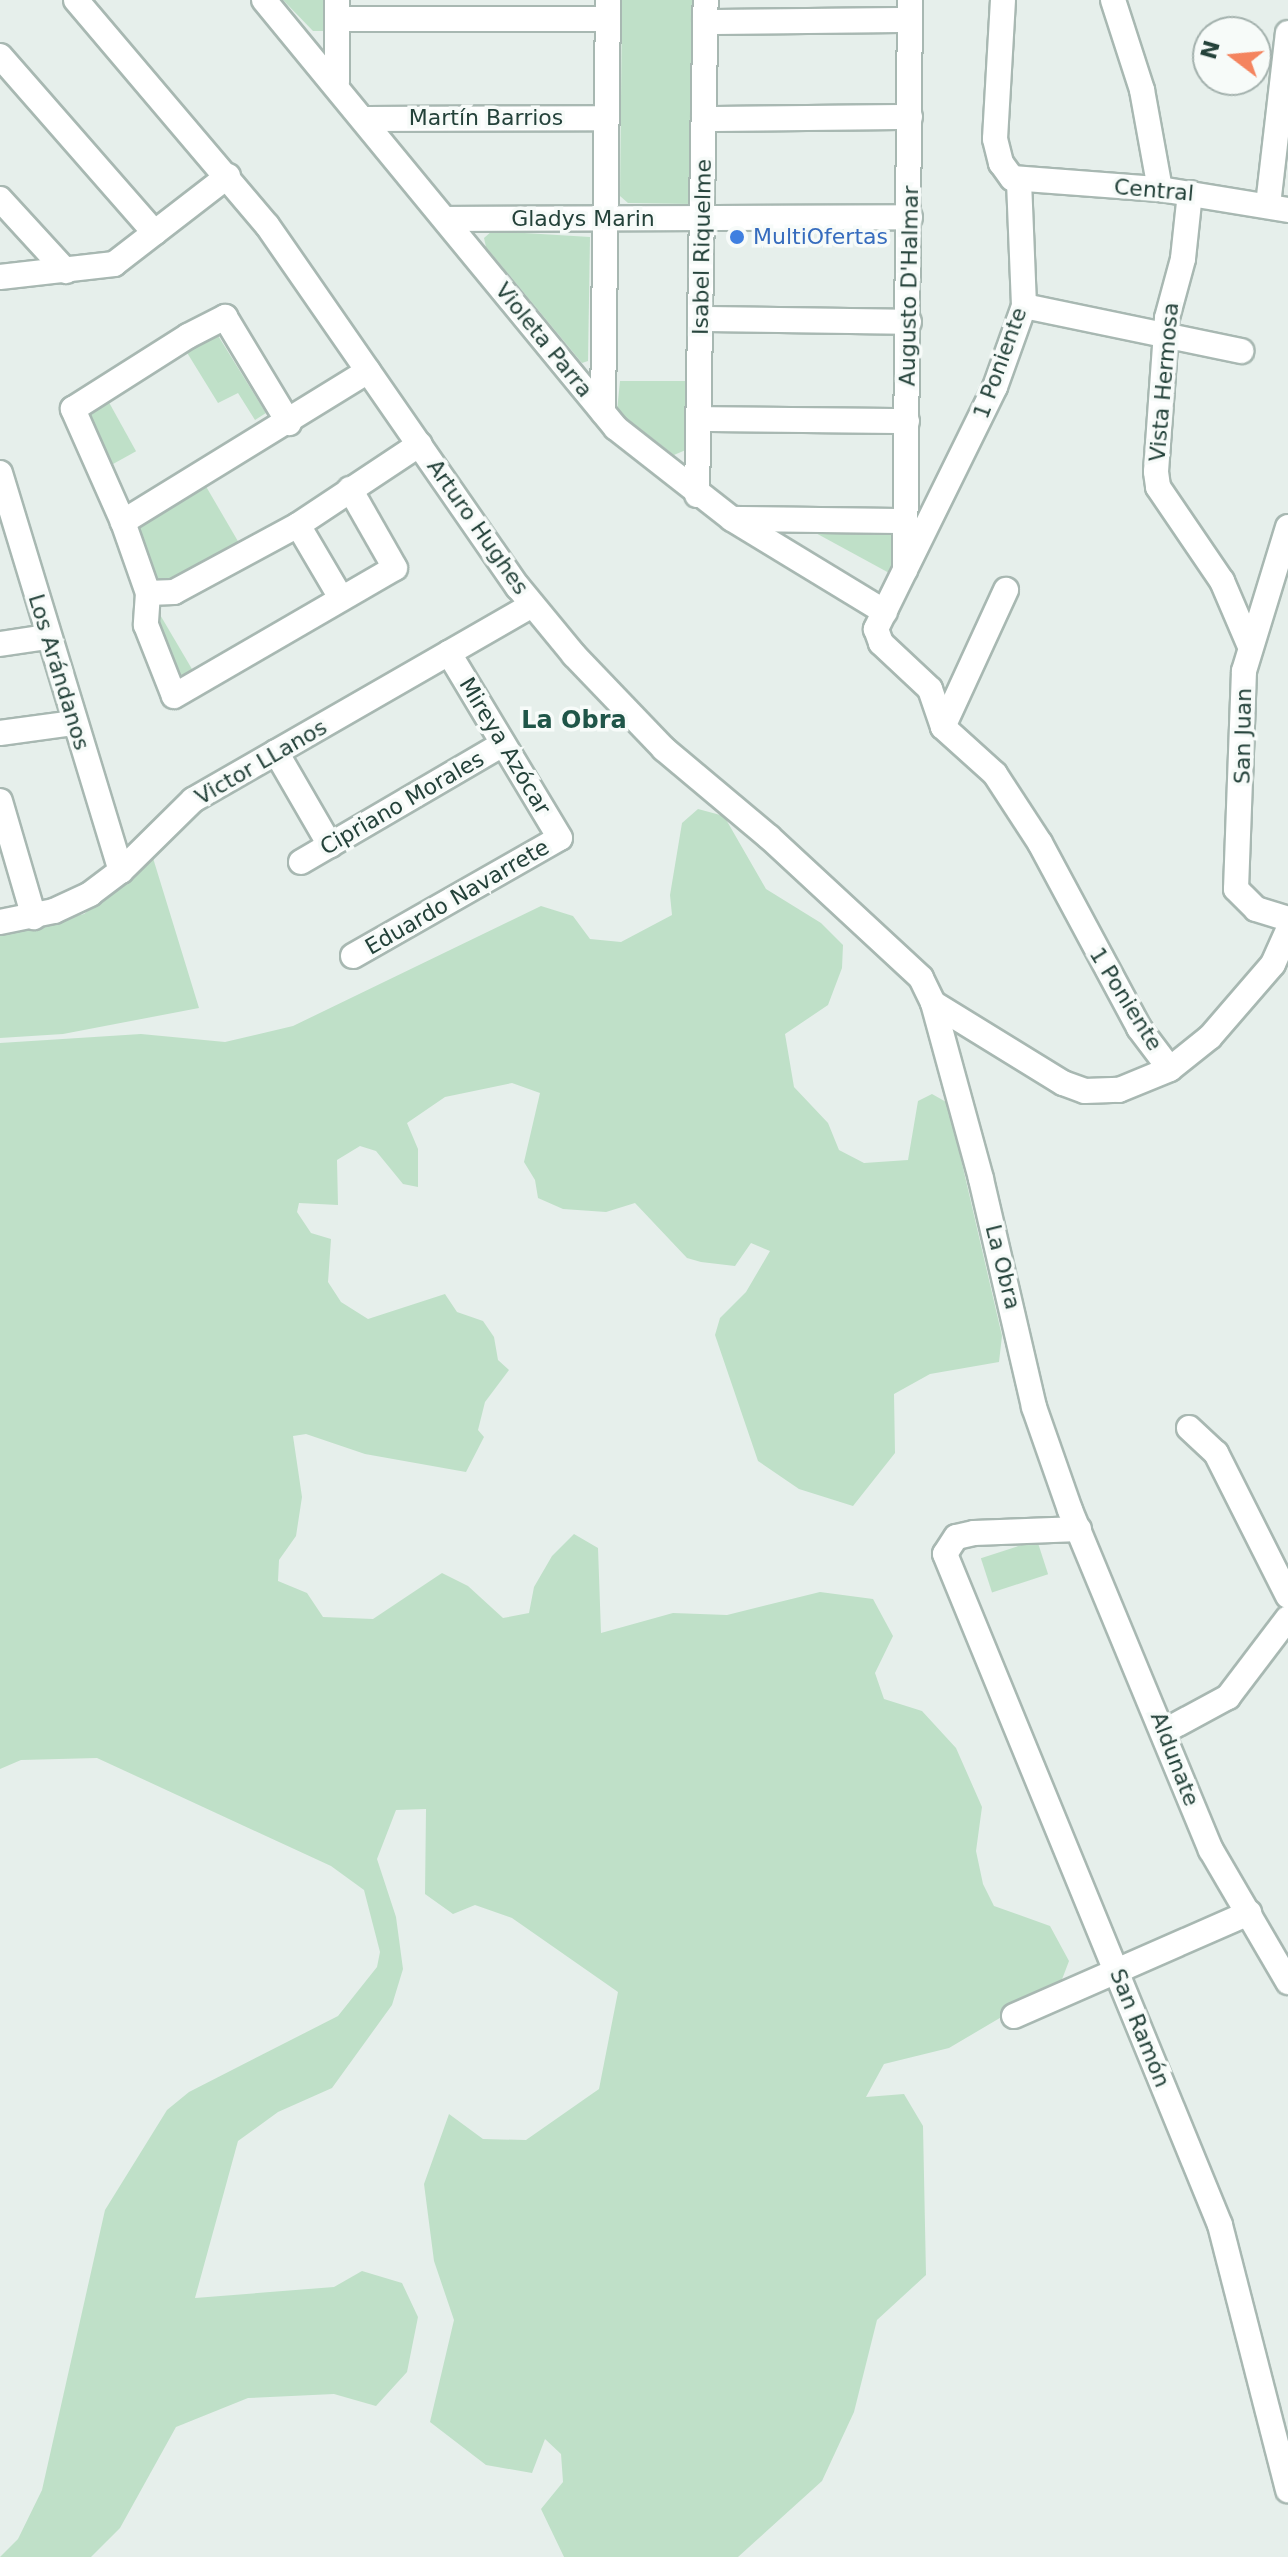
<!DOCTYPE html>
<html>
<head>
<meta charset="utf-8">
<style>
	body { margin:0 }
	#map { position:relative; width:1288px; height:2557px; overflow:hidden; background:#e6efeb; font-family:"DejaVu Sans",sans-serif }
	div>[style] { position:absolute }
	.green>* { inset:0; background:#bfe0c8; transform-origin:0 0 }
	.roads { filter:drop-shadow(2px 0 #a8b8b2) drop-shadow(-2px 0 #a8b8b2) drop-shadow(0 2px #a8b8b2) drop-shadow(0 -2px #a8b8b2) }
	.minor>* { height:24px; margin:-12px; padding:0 12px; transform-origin:12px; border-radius:12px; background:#fff }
	.dots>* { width:22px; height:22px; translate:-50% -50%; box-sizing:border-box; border:4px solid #f7fbf9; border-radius:50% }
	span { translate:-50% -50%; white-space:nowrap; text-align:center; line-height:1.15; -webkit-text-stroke:7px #f7fbf9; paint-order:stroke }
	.street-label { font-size:22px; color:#24423a }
	.shop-label { font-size:22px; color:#366cbe }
	.left { translate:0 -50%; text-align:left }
	.neighbourhood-label { font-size:24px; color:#1f5548; font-weight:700 }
	.north { position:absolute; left:1192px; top:16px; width:80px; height:80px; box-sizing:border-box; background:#f7fbf9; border:2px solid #a3b1ad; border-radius:50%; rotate:286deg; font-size:22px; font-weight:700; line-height:32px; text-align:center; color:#24423a }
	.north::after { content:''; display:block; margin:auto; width:28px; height:36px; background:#f4845f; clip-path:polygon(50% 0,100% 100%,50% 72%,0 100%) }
</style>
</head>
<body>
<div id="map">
	<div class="green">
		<i style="clip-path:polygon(283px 0,324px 0,323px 31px,313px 31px)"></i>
		<i style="clip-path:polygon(622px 0,693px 0,692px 111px,700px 196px,690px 204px,628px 203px,620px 196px)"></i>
		<i style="clip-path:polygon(492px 231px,590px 237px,588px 361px,582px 363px,486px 247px,484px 238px)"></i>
		<i style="clip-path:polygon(217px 334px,266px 413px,255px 420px,238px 393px,218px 403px,186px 351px)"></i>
		<i style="clip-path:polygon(620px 381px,686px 381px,688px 449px,674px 455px,617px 411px)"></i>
		<i style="left:106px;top:397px;width:62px;height:32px;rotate:61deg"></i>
		<i style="clip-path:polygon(204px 483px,239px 543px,172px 589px,155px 590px,134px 552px,138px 521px)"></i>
		<i style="clip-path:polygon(801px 525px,901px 529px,901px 552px,891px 574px)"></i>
		<i style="clip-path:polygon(159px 613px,199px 681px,177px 696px,145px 615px)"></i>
		<i style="clip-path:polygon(698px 809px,724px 816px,766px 889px,821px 923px,843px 945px,842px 968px,828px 1005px,785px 1034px,794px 1087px,828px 1123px,839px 1150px,864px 1163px,908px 1160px,918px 1101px,932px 1094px,948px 1103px,1002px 1336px,999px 1362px,930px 1374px,894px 1394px,895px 1453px,853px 1506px,799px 1489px,758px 1461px,715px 1335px,720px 1318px,746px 1292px,770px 1251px,751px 1243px,735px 1266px,701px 1262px,687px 1258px,635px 1203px,606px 1212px,563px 1209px,538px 1198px,535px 1180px,524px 1162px,540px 1093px,512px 1083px,445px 1097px,407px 1123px,418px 1149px,418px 1187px,403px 1184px,376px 1151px,360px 1146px,337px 1160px,338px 1205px,299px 1203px,297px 1212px,311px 1233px,331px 1239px,328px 1282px,341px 1302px,368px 1319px,445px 1294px,457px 1312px,483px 1321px,494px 1337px,498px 1360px,509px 1370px,485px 1402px,478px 1430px,484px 1437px,466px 1472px,365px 1454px,306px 1434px,293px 1436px,302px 1497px,296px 1536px,279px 1560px,278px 1581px,307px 1593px,323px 1617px,373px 1619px,442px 1573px,468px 1586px,503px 1618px,529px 1613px,534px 1587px,552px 1556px,574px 1534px,598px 1548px,601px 1633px,673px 1613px,727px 1615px,820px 1592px,873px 1599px,893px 1636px,875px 1673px,884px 1699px,922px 1711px,956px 1748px,982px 1807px,976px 1851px,983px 1884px,994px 1906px,1050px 1926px,1069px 1961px,1061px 1982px,949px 2048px,884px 2064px,866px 2097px,904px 2094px,923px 2126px,926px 2275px,877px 2320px,854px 2412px,822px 2481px,738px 2557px,564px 2557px,541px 2509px,563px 2482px,561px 2454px,545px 2439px,532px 2473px,486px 2465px,430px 2422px,454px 2320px,434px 2261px,424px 2184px,449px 2114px,483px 2139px,526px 2140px,599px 2089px,618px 1992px,512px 1918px,475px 1905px,453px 1914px,425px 1894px,426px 1809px,396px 1810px,377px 1859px,396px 1917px,403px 1969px,392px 2005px,332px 2088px,278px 2112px,238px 2141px,195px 2298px,334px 2287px,362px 2271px,402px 2283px,418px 2317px,407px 2372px,376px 2406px,334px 2394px,248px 2398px,176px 2427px,120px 2528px,91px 2557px,0 2557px,18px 2539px,42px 2490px,105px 2210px,167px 2110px,189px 2092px,338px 2016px,377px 1967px,380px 1952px,364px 1890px,331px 1866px,97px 1758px,21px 1760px,0 1769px,0 1043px,141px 1034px,225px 1042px,293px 1026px,541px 906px,573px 916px,590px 939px,621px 942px,672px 915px,670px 895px,682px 823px)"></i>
		<i style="clip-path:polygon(153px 858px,199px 1008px,63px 1034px,0 1038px,0 934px,84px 914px)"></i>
		<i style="left:1037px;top:1540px;width:36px;height:59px;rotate:72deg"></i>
	</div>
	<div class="roads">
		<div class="minor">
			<i style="left:76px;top:0;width:295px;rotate:49.7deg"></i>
			<i style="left:267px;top:225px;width:441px;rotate:55.3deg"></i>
			<i style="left:518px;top:587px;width:88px;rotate:50.5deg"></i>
			<i style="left:574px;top:655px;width:130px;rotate:46.2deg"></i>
			<i style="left:664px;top:749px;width:137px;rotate:40deg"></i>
			<i style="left:769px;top:837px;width:207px;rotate:42.8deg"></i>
			<i style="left:921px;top:978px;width:28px;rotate:64deg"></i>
			<i style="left:933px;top:1003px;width:182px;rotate:74.7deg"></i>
			<i style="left:981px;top:1179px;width:234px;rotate:76.9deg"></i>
			<i style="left:1034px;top:1407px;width:109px;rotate:70.7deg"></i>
			<i style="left:1070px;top:1510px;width:368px;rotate:67.5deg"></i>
			<i style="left:1211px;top:1850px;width:153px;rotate:59.7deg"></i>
			<i style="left:264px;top:0;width:554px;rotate:50.57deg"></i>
			<i style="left:616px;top:428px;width:147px;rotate:38.1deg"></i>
			<i style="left:732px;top:519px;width:179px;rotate:31.3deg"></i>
			<i style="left:1003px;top:0;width:139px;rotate:93.3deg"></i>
			<i style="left:995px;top:139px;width:25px;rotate:76deg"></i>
			<i style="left:1001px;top:163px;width:19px;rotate:54deg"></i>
			<i style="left:1012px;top:178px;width:148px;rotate:4.3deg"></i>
			<i style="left:1160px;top:189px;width:130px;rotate:9.3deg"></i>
			<i style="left:1113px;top:0;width:95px;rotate:72.1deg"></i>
			<i style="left:1142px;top:90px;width:101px;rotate:79.7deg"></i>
			<i style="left:337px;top:19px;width:271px"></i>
			<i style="left:705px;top:22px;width:205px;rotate:-0.6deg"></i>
			<i style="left:0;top:56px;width:235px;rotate:48.8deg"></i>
			<i style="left:337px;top:82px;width:82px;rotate:-90deg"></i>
			<i style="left:366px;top:119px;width:241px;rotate:-0.2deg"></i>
			<i style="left:704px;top:119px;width:206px;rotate:-0.6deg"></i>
			<i style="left:1019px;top:181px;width:125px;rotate:87.7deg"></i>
			<i style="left:1024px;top:306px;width:86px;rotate:109.7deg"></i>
			<i style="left:995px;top:387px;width:270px;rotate:116.2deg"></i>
			<i style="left:876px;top:629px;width:15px;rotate:70deg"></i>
			<i style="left:881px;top:643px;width:67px;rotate:43.2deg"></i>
			<i style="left:930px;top:689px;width:40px;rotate:71.1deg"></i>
			<i style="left:943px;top:727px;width:70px;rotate:42.1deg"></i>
			<i style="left:995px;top:774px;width:82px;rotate:56.9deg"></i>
			<i style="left:1040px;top:843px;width:210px;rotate:61.8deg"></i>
			<i style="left:1139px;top:1028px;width:51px;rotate:52.9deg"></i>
			<i style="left:1190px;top:193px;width:66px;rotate:96.1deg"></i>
			<i style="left:1183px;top:259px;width:61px;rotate:105.2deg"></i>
			<i style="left:1167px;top:318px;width:154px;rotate:94.1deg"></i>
			<i style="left:1156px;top:472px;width:15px;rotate:82deg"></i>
			<i style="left:1158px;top:487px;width:114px;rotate:55.8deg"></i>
			<i style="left:1222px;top:581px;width:69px;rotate:66.8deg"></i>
			<i style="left:0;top:199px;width:98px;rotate:47.5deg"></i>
			<i style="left:1268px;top:205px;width:173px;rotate:-83.4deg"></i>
			<i style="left:447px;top:219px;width:463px;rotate:-0.2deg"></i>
			<i style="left:0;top:277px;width:115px;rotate:-6.5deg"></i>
			<i style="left:114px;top:264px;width:144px;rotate:-37.7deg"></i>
			<i style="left:1024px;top:306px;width:222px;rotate:11.7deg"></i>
			<i style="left:702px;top:319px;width:207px;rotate:0.8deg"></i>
			<i style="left:368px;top:371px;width:288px;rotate:148.4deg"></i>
			<i style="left:123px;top:522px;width:75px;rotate:70.6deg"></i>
			<i style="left:148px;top:593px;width:26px;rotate:-2deg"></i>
			<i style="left:174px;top:592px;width:141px;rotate:-28.4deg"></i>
			<i style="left:298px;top:525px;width:146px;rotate:-33.6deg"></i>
			<i style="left:603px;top:412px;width:412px;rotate:-89.3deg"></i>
			<i style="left:700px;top:419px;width:207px;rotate:0.6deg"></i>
			<i style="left:0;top:473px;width:416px;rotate:73.1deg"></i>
			<i style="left:697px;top:495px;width:495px;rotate:-89deg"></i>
			<i style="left:735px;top:519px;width:170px;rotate:0.7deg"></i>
			<i style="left:123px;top:522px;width:124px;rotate:-113.9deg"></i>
			<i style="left:73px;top:409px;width:136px;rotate:-32.4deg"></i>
			<i style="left:188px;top:336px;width:42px;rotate:-27.2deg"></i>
			<i style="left:225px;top:317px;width:124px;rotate:58.9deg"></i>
			<i style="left:298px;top:525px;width:85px;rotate:59.5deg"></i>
			<i style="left:1288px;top:527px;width:151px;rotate:107deg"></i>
			<i style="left:1244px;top:671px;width:218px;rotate:92.1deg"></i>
			<i style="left:1236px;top:889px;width:28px;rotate:45deg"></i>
			<i style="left:1256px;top:909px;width:34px;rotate:17deg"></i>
			<i style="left:905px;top:570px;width:570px;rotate:-89.5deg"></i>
			<i style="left:148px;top:593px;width:32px;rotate:94deg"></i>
			<i style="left:146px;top:625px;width:76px;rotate:68.5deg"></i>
			<i style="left:174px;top:696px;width:255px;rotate:-30.1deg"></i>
			<i style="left:395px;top:568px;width:91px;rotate:-119.7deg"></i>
			<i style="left:0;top:644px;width:48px;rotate:-8.5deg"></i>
			<i style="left:943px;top:727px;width:151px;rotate:-65.3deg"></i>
			<i style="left:0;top:733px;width:75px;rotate:-7.7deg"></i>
			<i style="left:276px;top:752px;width:108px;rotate:59.9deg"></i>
			<i style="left:0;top:801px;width:121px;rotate:73.7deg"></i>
			<i style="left:301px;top:862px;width:234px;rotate:-30.3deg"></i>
			<i style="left:0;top:922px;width:55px;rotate:-11.5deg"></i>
			<i style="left:54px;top:911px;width:40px;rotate:-25deg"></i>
			<i style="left:90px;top:894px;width:39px;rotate:-37deg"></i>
			<i style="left:121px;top:871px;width:101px;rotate:-44.6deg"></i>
			<i style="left:193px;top:800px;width:391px;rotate:-29.9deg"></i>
			<i style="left:353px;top:956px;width:238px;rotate:-29.7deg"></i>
			<i style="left:560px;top:838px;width:216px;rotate:-121deg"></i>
			<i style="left:933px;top:1003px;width:153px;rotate:31.6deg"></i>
			<i style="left:1063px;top:1083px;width:23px;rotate:20deg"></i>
			<i style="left:1085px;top:1091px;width:34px;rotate:-2deg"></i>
			<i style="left:1119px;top:1090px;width:55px;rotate:-22.4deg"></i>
			<i style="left:1170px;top:1069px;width:51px;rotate:-38.7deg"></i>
			<i style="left:1210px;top:1037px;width:96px;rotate:-49.2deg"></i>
			<i style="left:1273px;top:964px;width:36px;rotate:-66deg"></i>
			<i style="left:1189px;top:1428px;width:37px;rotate:43deg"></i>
			<i style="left:1216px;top:1453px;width:160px;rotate:63.3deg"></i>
			<i style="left:1079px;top:1529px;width:105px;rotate:177.8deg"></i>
			<i style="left:974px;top:1533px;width:18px;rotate:167deg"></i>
			<i style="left:956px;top:1537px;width:20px;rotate:123deg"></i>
			<i style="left:945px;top:1554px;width:725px;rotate:67.71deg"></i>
			<i style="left:1220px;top:2225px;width:274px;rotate:75.6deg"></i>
			<i style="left:1165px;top:1731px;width:72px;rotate:-28.4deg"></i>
			<i style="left:1228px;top:1697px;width:99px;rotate:-52.8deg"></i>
			<i style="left:1014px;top:2016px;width:257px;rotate:-23.7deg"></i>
		</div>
	</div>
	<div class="dots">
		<i style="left:737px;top:237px;background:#3f7fe0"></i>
	</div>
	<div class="street-label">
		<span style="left:486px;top:118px">Martín Barrios</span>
		<span style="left:1154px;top:190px;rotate:5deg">Central</span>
		<span style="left:583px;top:219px">Gladys Marin</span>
		<span style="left:702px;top:247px;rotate:-89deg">Isabel Riquelme</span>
		<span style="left:909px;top:286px;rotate:-89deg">Augusto D'Halmar</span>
		<span style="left:544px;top:340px;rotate:51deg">Violeta Parra</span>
		<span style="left:1000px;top:363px;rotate:-70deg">1 Poniente</span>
		<span style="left:1164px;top:382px;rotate:-85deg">Vista Hermosa</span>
		<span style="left:478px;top:527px;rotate:55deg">Arturo Hughes</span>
		<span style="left:59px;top:672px;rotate:73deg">Los Arándanos</span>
		<span style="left:1243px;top:736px;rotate:-89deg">San Juan</span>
		<span style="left:505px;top:746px;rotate:59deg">Mireya Azócar</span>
		<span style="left:261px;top:762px;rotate:-30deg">Victor LLanos</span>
		<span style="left:402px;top:803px;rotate:-30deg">Cipriano Morales</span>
		<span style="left:457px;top:897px;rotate:-30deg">Eduardo Navarrete</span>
		<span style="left:1126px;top:999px;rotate:58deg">1 Poniente</span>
		<span style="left:1003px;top:1267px;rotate:76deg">La Obra</span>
		<span style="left:1175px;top:1759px;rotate:69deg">Aldunate</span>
		<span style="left:1140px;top:2028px;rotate:68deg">San Ramón</span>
	</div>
	<div class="shop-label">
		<span class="left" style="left:753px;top:237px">MultiOfertas</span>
	</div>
	<div class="neighbourhood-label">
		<span style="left:574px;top:721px">La Obra</span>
	</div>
	<div class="north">N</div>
</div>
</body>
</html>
